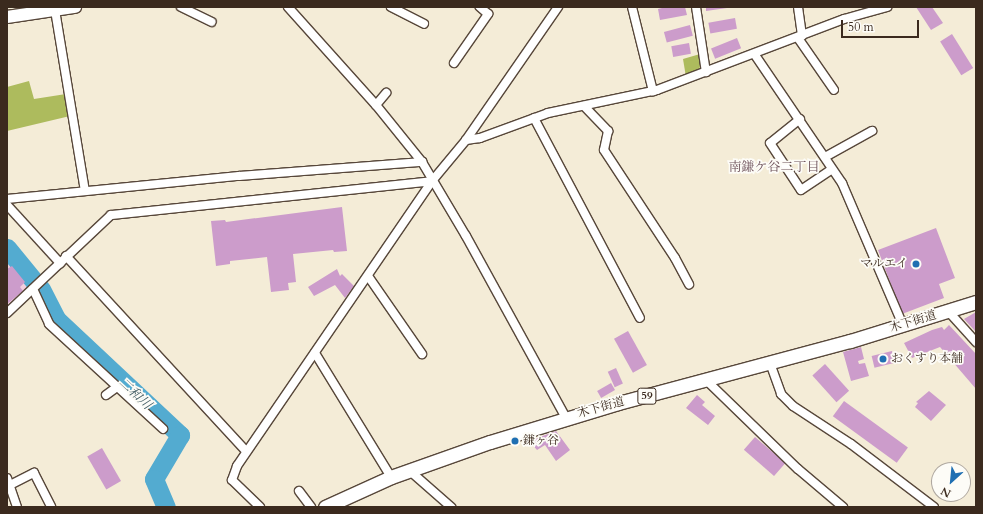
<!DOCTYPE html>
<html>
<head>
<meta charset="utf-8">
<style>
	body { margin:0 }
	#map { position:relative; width:983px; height:514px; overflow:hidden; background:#f4ecd7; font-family:Cardo,"Noto Serif JP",serif }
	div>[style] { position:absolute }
	.built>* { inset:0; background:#f4cfdd }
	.green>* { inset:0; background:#adbb5d }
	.river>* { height:19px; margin:-9.5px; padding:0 9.5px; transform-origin:9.5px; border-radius:9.5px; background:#53abd0 }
	.building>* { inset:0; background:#cc9ccb; transform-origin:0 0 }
	.roads { filter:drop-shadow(1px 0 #57473a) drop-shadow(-1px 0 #57473a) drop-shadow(0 1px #57473a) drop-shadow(0 -1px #57473a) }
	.street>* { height:8px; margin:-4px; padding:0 4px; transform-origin:4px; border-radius:4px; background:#fff }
	.secondary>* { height:12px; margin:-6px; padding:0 6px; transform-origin:6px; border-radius:6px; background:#fff }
	.primary>* { height:13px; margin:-6.5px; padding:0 6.5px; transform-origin:6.5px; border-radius:6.5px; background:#fff }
	.dots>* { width:11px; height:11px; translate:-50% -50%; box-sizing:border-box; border:2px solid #fdfcf7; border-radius:50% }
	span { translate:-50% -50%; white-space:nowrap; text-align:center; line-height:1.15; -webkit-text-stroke:3.5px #fdfcf7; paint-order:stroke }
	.shield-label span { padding:1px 3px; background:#fdfcf7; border:1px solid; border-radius:3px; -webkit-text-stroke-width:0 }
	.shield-label { font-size:11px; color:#3b2a1e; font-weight:700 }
	.poi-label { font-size:12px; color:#3b2a1e }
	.right { translate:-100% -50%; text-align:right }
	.left { translate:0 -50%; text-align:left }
	.street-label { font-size:12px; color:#3b2a1e }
	.neighbourhood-label { font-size:13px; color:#6e525b }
	.water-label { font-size:13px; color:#455e65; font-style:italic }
	.frame { position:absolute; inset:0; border:8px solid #3b2a1e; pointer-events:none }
	.north { position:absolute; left:931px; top:462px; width:40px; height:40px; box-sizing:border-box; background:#fdfcf7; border:1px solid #afa8a0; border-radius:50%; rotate:207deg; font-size:11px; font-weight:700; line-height:16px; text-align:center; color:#3b2a1e }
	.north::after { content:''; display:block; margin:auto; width:14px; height:18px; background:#1f6fb2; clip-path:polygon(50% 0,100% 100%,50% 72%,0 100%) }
	.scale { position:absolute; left:841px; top:20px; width:78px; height:18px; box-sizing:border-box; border:2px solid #3b2a1e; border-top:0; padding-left:5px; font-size:12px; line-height:14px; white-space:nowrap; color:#3b2a1e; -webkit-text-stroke:3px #fdfcf7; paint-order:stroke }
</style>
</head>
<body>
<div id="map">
	<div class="built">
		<i style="clip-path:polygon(7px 253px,32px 284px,7px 307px)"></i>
	</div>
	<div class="green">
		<i style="clip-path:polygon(700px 54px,702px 63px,699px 69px,686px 77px,683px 59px)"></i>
		<i style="clip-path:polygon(29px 81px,34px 99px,66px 94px,70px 116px,7px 131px,7px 87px)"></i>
	</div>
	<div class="river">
		<i style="left:7px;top:248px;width:43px;rotate:50.7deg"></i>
		<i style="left:41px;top:289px;width:34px;rotate:63deg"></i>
		<i style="left:56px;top:319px;width:170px;rotate:43.1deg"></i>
		<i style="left:180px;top:435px;width:51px;rotate:120.6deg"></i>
		<i style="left:154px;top:479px;width:30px;rotate:67deg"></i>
	</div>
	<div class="building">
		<i style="clip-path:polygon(666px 7px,685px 7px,687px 15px,660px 20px,658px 9px)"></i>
		<i style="clip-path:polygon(706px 7px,727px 7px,727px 8px,706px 11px)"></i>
		<i style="clip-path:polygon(916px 7px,932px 7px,943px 23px,931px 30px)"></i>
		<i style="left:735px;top:18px;width:11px;height:27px;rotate:80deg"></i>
		<i style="left:690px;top:25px;width:11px;height:27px;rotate:75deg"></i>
		<i style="left:952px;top:34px;width:40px;height:14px;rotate:58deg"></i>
		<i style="left:737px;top:38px;width:11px;height:28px;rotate:68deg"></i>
		<i style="left:689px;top:43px;width:11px;height:18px;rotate:80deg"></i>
		<i style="clip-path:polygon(342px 207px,347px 251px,334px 252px,333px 250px,293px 254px,296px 282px,288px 283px,289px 290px,271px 292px,267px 257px,230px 261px,230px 264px,216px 266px,211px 221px,225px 220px,226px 222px)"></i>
		<i style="clip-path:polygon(936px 228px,955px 278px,939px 284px,944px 298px,902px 314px,878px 250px)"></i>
		<i style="clip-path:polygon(12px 266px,25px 282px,20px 287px,23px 291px,7px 304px,7px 269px)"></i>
		<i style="clip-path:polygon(337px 269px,340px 276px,342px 274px,354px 286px,345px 298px,335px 285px,314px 296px,308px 287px)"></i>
		<i style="clip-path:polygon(976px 312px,976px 332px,964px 319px)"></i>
		<i style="clip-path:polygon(949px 325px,976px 354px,976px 389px,940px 347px,912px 358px,904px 343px,932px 330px,942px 327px,944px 330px)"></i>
		<i style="left:628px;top:331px;width:39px;height:16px;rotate:61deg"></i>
		<i style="clip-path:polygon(861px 347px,864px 359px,858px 361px,859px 364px,865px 363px,869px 376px,851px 381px,843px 352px)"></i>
		<i style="left:892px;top:351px;width:12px;height:21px;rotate:76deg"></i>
		<i style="left:825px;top:364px;width:36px;height:17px;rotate:48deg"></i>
		<i style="left:616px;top:368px;width:17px;height:9px;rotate:66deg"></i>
		<i style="left:611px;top:383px;width:8px;height:16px;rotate:60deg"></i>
		<i style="clip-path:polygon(929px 391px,946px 405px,931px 421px,915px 407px,918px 403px,916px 402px)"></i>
		<i style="clip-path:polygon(697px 395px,705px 402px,702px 405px,715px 416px,708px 425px,686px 408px)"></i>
		<i style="left:844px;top:401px;width:79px;height:19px;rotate:36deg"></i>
		<i style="clip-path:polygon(556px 431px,570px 450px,556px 461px,545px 445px,537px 450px,529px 441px)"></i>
		<i style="left:755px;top:437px;width:40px;height:17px;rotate:41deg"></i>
		<i style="left:102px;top:448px;width:38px;height:17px;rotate:60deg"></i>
	</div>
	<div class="roads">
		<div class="street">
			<i style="left:181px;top:7px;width:34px;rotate:26deg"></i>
			<i style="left:288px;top:7px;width:132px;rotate:48.1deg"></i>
			<i style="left:376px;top:105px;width:73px;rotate:51.1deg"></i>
			<i style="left:422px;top:162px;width:86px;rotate:59.3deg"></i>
			<i style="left:466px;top:236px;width:208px;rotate:61.2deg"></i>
			<i style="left:391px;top:7px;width:37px;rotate:27deg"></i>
			<i style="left:632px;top:7px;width:87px;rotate:76deg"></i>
			<i style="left:696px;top:7px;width:66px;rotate:81.3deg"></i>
			<i style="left:798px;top:7px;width:29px;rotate:82deg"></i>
			<i style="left:55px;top:10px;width:183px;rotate:80.6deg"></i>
			<i style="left:798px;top:38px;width:63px;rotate:55.3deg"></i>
			<i style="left:755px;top:55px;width:155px;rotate:55.8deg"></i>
			<i style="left:842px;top:183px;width:155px;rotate:66.8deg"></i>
			<i style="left:454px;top:63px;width:60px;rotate:-55.2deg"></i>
			<i style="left:488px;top:14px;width:11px;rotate:-139deg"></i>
			<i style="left:376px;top:105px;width:16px;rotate:-50deg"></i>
			<i style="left:584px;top:106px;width:35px;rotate:46deg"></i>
			<i style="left:608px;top:131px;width:19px;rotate:102deg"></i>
			<i style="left:604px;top:150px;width:129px;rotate:56.7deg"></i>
			<i style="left:675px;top:258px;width:30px;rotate:62deg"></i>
			<i style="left:534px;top:118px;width:226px;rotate:62.1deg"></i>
			<i style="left:800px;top:119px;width:38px;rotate:141deg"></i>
			<i style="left:770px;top:143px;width:56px;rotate:56.6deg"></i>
			<i style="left:801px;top:190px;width:37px;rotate:-34deg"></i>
			<i style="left:466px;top:140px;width:14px;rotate:-8deg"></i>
			<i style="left:480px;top:138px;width:72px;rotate:-20.2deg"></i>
			<i style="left:548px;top:113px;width:111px;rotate:-11.9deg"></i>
			<i style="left:657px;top:90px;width:200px;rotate:-20.8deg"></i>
			<i style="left:844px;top:19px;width:45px;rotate:-15.6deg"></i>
			<i style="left:825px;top:157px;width:54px;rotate:-29deg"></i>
			<i style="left:7px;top:199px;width:233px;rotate:-5.7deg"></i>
			<i style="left:239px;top:176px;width:184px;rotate:-4.4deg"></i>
			<i style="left:7px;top:205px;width:79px;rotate:47.6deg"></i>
			<i style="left:66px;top:256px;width:265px;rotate:47.3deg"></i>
			<i style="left:368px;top:276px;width:95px;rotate:55.3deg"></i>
			<i style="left:33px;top:289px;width:38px;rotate:65deg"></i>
			<i style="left:49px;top:324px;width:155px;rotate:42.6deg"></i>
			<i style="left:948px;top:311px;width:42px;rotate:47.9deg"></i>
			<i style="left:7px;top:313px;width:143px;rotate:-43.3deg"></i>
			<i style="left:111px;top:215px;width:323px;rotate:-6deg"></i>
			<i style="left:315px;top:353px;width:145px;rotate:58.5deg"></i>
			<i style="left:770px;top:363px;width:33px;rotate:70deg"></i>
			<i style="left:781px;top:394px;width:17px;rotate:45deg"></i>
			<i style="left:793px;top:406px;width:69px;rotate:33.2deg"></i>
			<i style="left:851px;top:444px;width:104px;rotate:37.2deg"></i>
			<i style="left:706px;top:380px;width:128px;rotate:44.1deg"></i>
			<i style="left:798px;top:469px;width:59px;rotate:40.2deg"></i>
			<i style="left:106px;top:395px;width:14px;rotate:-36deg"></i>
			<i style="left:410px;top:471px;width:55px;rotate:41.3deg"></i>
			<i style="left:7px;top:478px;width:31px;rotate:71deg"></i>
			<i style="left:10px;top:485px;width:27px;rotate:-27deg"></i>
			<i style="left:34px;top:473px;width:38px;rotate:63deg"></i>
			<i style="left:299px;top:491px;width:20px;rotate:53deg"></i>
			<i style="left:260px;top:507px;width:39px;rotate:-136deg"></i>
			<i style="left:232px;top:480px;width:15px;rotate:-70deg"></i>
			<i style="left:237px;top:466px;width:345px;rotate:-55.6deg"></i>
			<i style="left:432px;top:181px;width:53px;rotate:-50.3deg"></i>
			<i style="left:466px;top:140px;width:162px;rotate:-55.3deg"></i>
		</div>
		<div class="secondary">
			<i style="left:7px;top:17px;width:69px;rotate:-8.4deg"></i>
		</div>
		<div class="primary">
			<i style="left:325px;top:507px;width:72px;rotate:-24.4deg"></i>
			<i style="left:391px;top:477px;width:105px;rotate:-19.5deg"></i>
			<i style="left:490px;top:442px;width:134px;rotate:-16.9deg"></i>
			<i style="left:618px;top:403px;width:240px;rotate:-15deg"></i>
			<i style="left:850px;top:341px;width:132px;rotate:-17.2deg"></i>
		</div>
	</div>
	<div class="dots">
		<i style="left:916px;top:264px;background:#1f6fb2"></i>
		<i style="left:883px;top:359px;background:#1f6fb2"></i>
		<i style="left:515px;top:441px;background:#1f6fb2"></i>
	</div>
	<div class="shield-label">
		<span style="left:647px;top:396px">59</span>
	</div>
	<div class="poi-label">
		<span class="right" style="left:908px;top:264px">マルエイ</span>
		<span class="left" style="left:891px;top:359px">おくすり本舗</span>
		<span class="left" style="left:523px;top:441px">鎌ヶ谷</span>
	</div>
	<div class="street-label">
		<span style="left:913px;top:322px;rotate:-17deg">木下街道</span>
		<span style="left:601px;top:408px;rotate:-16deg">木下街道</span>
	</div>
	<div class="neighbourhood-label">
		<span style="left:774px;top:167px">南鎌ケ谷二丁目</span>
	</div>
	<div class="water-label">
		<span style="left:135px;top:394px;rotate:43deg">二和川</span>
	</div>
	<div class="frame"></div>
	<div class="north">N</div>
	<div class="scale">50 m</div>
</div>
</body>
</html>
